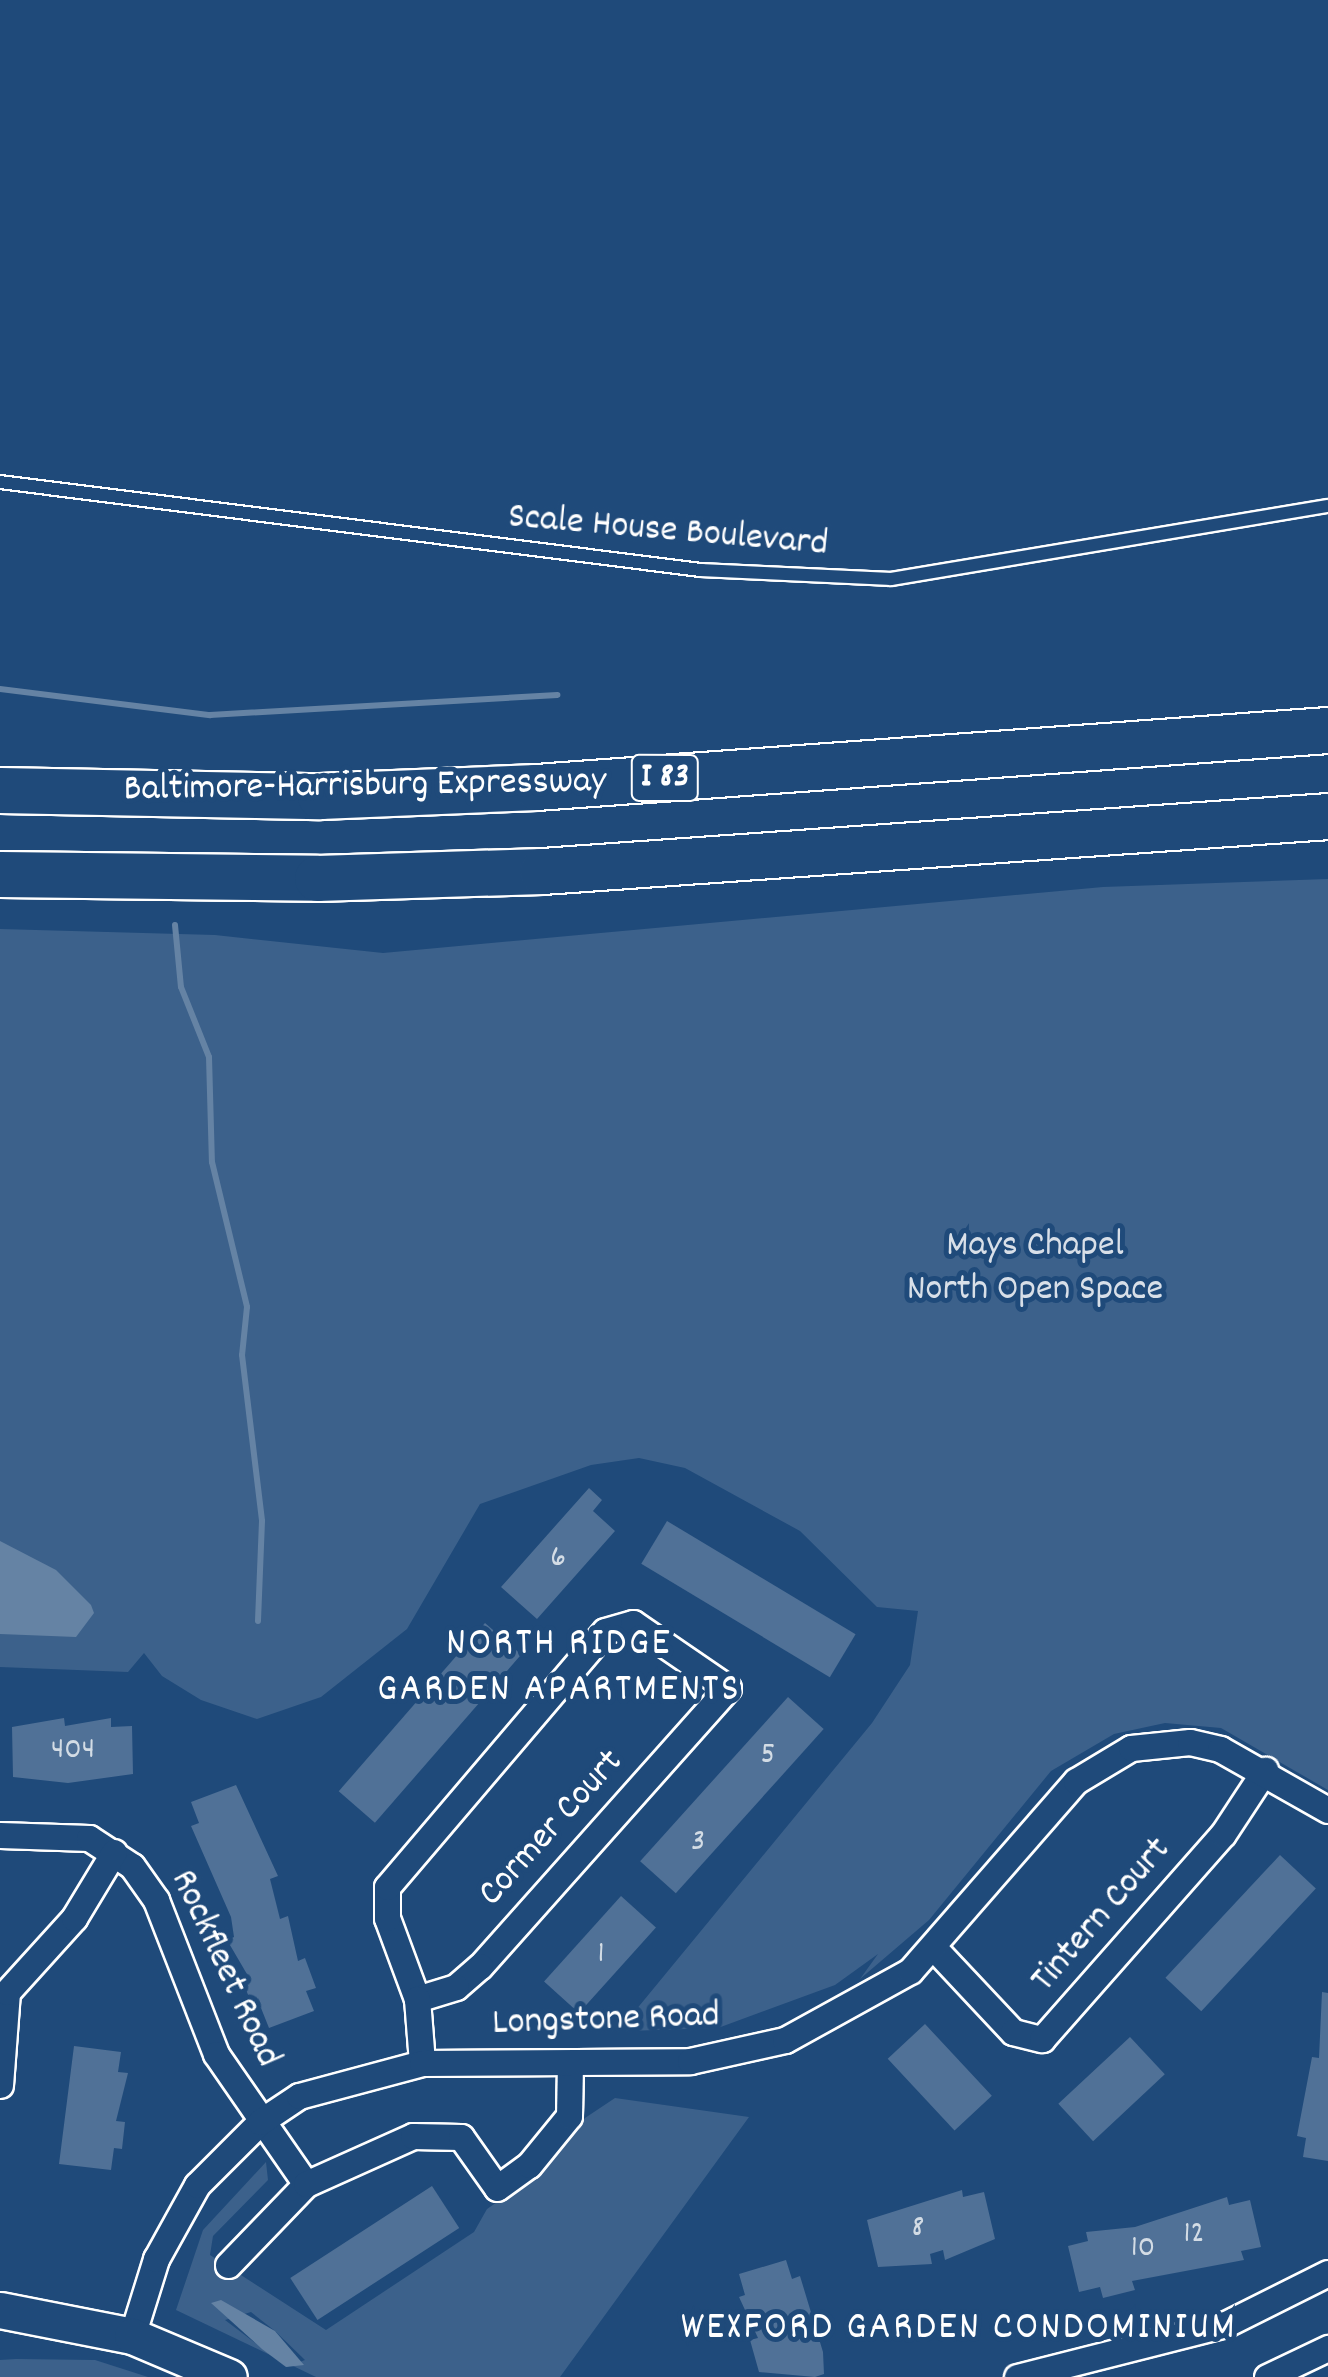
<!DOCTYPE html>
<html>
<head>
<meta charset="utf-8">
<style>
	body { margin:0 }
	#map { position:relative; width:1328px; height:2377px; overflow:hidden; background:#1f4a7a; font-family:Dekko,sans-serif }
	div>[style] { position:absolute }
	.green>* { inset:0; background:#3c618b }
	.water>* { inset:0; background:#6583a4 }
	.stream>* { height:6px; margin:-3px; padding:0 3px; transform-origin:3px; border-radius:3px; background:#6583a4 }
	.building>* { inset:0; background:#507197; transform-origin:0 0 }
	.roads { filter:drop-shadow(2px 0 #fff) drop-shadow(-2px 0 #fff) drop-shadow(0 2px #fff) drop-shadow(0 -2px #fff) }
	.service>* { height:12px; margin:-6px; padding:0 6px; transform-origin:6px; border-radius:6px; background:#1f4a7a }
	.minor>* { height:25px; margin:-12.5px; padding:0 12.5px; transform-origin:12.5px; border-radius:12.5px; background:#1f4a7a }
	.secondary>* { height:35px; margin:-17.5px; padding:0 17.5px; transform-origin:17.5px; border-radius:17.5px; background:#1f4a7a }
	.motorway>* { height:45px; margin:-22.5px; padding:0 22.5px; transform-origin:22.5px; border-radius:22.5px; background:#1f4a7a }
	span { translate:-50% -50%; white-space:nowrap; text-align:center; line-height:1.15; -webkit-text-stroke:10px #1f4a7a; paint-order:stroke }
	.number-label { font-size:32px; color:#d3dce5 }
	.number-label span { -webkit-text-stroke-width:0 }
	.shield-label span { padding:2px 8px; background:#1f4a7a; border:2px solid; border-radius:8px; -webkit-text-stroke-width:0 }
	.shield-label { font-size:35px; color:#fff; font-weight:700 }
	.street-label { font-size:38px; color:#fff }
	.park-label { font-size:38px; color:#d8dfe8 }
	.neighbourhood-label { font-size:40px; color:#fff; letter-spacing:2.5px }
</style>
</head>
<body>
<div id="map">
	<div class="green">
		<i style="clip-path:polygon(1328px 879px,1328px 1790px,1221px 1728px,1165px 1723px,1114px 1734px,1051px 1771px,929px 1920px,860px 1979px,878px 1954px,835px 1985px,718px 2028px,627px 2031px,626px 2022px,872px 1723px,910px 1665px,918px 1611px,877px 1607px,800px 1531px,685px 1468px,639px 1458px,591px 1465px,480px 1504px,407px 1629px,321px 1697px,257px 1719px,201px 1700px,162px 1676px,144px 1653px,128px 1672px,0 1667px,0 929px,215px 935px,383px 953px,1103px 887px)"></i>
		<i style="clip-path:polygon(evenodd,615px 2098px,749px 2117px,560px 2377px,316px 2377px,176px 2310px,203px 2230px,266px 2162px,268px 2180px,213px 2236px,210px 2255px,326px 2330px,474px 2232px,487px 2209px,547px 2168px,585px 2118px,615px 2098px,251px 2312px,275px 2331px,305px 2360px,287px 2367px,225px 2320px,251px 2312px)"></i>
		<i style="clip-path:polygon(16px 2359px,95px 2360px,148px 2377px,0 2377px,0 2360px)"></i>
	</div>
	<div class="water">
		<i style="clip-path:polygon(0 1541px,56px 1570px,91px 1605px,94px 1613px,76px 1637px,0 1634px)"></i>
		<i style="clip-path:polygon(221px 2300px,275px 2331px,304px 2365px,286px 2367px,262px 2349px,211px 2303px)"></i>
	</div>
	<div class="stream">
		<i style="left:0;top:689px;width:212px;rotate:7.1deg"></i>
		<i style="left:210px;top:715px;width:348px;rotate:-3.3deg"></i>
		<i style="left:175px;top:925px;width:62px;rotate:84.5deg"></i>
		<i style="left:181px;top:987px;width:75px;rotate:68.2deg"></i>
		<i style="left:209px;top:1057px;width:105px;rotate:88.4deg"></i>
		<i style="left:212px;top:1162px;width:149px;rotate:76.4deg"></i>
		<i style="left:247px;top:1307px;width:48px;rotate:95.9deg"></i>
		<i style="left:242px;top:1355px;width:167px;rotate:83.1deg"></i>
		<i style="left:262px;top:1521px;width:100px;rotate:92.3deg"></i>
	</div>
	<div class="building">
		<i style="clip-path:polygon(589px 1488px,602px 1500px,593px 1511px,615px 1531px,537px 1619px,501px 1587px)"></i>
		<i style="left:667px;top:1521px;width:220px;height:50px;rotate:31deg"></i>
		<i style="left:485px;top:1623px;width:48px;height:223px;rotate:41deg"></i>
		<i style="left:788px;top:1697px;width:48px;height:221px;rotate:42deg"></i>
		<i style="clip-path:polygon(64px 1718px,65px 1726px,111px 1718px,111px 1727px,132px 1726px,133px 1774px,68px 1783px,13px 1777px,12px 1727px)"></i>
		<i style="clip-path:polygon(236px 1785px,278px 1876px,270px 1879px,280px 1919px,288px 1916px,298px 1961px,305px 1958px,316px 1988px,306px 1991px,314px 2011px,269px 2028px,261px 2008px,254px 2011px,244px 1984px,251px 1981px,227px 1940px,234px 1937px,231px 1917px,191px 1826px,199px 1823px,191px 1802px)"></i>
		<i style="left:1280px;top:1855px;width:49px;height:168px;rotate:43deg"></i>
		<i style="left:621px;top:1896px;width:47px;height:115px;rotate:42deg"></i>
		<i style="clip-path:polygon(1322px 1992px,1328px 1993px,1328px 2161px,1303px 2157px,1306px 2138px,1297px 2136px,1312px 2057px,1319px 2058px)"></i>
		<i style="left:925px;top:2024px;width:98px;height:51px;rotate:47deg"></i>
		<i style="left:1130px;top:2037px;width:51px;height:98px;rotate:47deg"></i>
		<i style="clip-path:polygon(74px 2046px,121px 2052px,118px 2072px,128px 2073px,116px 2121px,125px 2122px,122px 2149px,114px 2148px,111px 2170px,59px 2164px)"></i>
		<i style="left:432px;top:2186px;width:50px;height:169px;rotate:57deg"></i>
		<i style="clip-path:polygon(962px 2190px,963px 2197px,984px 2192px,995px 2239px,945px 2260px,943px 2250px,930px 2254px,932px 2264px,878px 2267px,867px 2220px)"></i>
		<i style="clip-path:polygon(1227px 2197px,1229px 2205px,1250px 2200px,1261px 2247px,1241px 2251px,1244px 2260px,1132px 2281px,1135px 2290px,1103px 2298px,1100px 2287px,1079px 2292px,1068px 2246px,1088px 2241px,1086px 2232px,1135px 2227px)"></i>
		<i style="clip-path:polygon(786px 2260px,792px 2279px,800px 2276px,823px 2352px,824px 2374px,815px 2377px,759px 2372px,750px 2340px,758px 2338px,739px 2297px,745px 2295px,739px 2274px)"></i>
	</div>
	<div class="roads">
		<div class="service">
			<i style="left:0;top:482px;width:707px;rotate:7.16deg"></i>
			<i style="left:701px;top:570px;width:190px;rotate:2.7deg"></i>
			<i style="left:891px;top:579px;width:443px;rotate:-9.5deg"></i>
		</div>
		<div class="minor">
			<i style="left:0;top:1835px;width:89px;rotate:1.9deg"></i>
			<i style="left:89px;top:1838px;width:51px;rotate:33.1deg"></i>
			<i style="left:132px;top:1866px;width:42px;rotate:54.8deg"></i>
			<i style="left:156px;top:1900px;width:165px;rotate:68.7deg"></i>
			<i style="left:216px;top:2054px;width:158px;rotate:55.3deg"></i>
			<i style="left:934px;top:1948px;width:115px;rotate:46.8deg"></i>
			<i style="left:1013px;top:2032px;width:30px;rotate:14deg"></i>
			<i style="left:1042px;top:2039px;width:273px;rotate:-48.6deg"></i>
			<i style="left:1223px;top:1834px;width:77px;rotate:-56.7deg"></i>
			<i style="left:417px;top:1999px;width:86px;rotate:-110.3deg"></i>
			<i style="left:387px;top:1918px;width:31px;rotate:-90deg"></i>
			<i style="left:387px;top:1887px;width:336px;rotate:-49.6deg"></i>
			<i style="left:605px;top:1631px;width:29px;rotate:-16deg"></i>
			<i style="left:633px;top:1623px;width:115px;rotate:34.4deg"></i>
			<i style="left:728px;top:1688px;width:373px;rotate:131.7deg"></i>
			<i style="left:480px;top:1966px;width:32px;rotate:139deg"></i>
			<i style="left:456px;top:1987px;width:41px;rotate:162.9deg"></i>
			<i style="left:417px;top:1999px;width:64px;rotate:85.5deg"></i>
			<i style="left:0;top:2085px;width:93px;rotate:-85.7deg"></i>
			<i style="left:7px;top:1992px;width:100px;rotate:-47.8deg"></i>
			<i style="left:74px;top:1918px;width:77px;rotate:-58.8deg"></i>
			<i style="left:228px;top:2265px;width:112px;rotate:-46.1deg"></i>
			<i style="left:306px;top:2184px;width:117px;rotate:-24.2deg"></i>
			<i style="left:413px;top:2136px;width:48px;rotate:1.2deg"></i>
			<i style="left:461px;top:2137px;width:62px;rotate:54.8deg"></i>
			<i style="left:497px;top:2188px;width:39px;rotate:-36deg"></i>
			<i style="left:529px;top:2165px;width:63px;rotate:-50.8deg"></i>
			<i style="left:569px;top:2116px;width:53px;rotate:-88.9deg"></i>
			<i style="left:132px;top:2336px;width:81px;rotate:-72.7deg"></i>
			<i style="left:156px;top:2259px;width:85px;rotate:-61deg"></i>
			<i style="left:197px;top:2185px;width:89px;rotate:-45deg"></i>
			<i style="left:260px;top:2122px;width:47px;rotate:-33.7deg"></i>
			<i style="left:299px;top:2096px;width:127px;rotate:-15deg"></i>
			<i style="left:422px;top:2063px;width:268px;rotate:-0.4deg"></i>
			<i style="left:690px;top:2061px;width:97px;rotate:-12.5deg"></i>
			<i style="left:785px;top:2040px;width:143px;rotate:-28.9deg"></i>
			<i style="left:910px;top:1971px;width:252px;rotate:-48.9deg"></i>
			<i style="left:1076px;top:1781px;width:64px;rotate:-31deg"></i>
			<i style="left:1131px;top:1748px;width:59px;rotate:-5.8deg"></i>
			<i style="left:1190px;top:1742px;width:31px;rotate:13deg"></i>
			<i style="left:1220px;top:1749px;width:124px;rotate:29.5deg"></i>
			<i style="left:1017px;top:2377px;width:216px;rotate:-14.2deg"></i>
			<i style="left:1226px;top:2324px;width:114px;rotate:-26.6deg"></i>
			<i style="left:1267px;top:2377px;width:68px;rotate:-25.4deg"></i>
		</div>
		<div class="secondary">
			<i style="left:0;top:2310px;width:135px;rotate:11.1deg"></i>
			<i style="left:132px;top:2336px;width:105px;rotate:22.9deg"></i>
		</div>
		<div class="motorway">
			<i style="left:0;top:790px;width:320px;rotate:1.1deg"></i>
			<i style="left:320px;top:796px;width:216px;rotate:-2.4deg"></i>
			<i style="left:536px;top:787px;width:794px;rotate:-4.12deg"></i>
			<i style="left:0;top:874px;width:317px;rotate:0.7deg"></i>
			<i style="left:317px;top:878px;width:225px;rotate:-1.8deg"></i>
			<i style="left:542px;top:871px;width:788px;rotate:-4deg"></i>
		</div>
	</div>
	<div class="number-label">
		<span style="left:558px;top:1559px">6</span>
		<span style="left:73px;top:1751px">404</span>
		<span style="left:768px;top:1756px">5</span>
		<span style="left:698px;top:1843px">3</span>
		<span style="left:601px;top:1955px">1</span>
		<span style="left:918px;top:2229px">8</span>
		<span style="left:1194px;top:2235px">12</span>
		<span style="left:1143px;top:2249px">10</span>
	</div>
	<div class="shield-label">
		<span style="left:665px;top:778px">I 83</span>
	</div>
	<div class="street-label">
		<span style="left:668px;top:532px;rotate:5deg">Scale House Boulevard</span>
		<span style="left:365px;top:787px;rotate:-1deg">Baltimore-Harrisburg Expressway</span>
		<span style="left:552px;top:1829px;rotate:-48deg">Cormer Court</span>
		<span style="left:1102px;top:1916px;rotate:-49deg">Tintern Court</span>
		<span style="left:224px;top:1969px;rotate:65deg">Rockfleet Road</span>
		<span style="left:606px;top:2021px;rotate:-2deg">Longstone Road</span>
	</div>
	<div class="park-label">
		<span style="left:1035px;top:1269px">Mays Chapel<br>North Open Space</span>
	</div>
	<div class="neighbourhood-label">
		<span style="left:559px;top:1669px">NORTH RIDGE<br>GARDEN APARTMENTS</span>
		<span style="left:959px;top:2330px">WEXFORD GARDEN CONDOMINIUM</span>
	</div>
</div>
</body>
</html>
